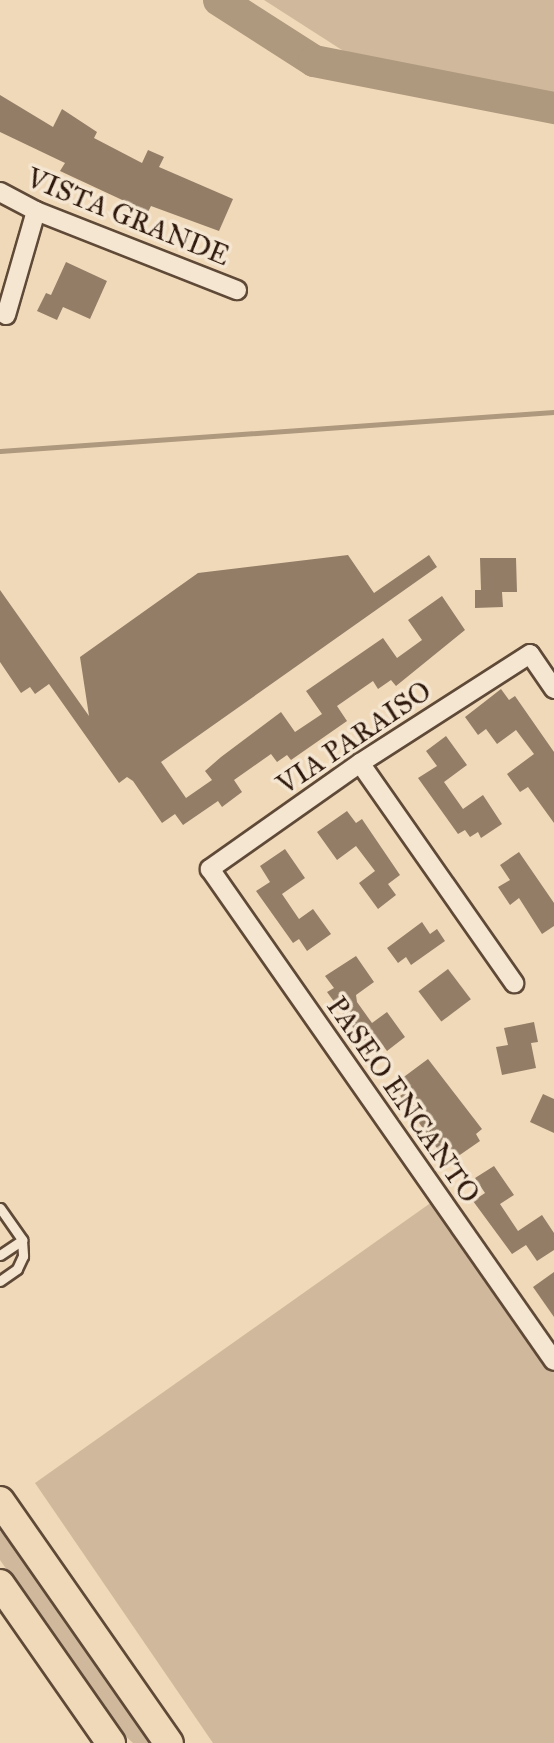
<!DOCTYPE html>
<html>
<head>
<meta charset="utf-8">
<style>
	body { margin:0 }
	#map { position:relative; width:554px; height:1743px; overflow:hidden; background:#f0d9b9; font-family:"IM FELL Great Primer",serif }
	div>[style] { position:absolute }
	.green>* { inset:0; background:#cfb89c }
	.stream>* { height:5px; margin:-2.5px; padding:0 2.5px; transform-origin:2.5px; border-radius:2.5px; background:#ae987e }
	.river>* { height:32px; margin:-16px; padding:0 16px; transform-origin:16px; border-radius:16px; background:#ae987e }
	.building>* { inset:0; background:#937d66; transform-origin:0 0 }
	.roads { filter:drop-shadow(2px 0 #5f4937) drop-shadow(-2px 0 #5f4937) drop-shadow(0 2px #5f4937) drop-shadow(0 -2px #5f4937) }
	.lane>* { height:9px; margin:-4.5px; padding:0 4.5px; transform-origin:4.5px; border-radius:4.5px; background:#f5e6d2 }
	.street>* { height:18px; margin:-9px; padding:0 9px; transform-origin:9px; border-radius:9px; background:#f5e6d2 }
	.primary>* { height:28px; margin:-14px; padding:0 14px; transform-origin:14px; border-radius:14px; background:#f0d9b9 }
	span { translate:-50% -50%; white-space:nowrap; text-align:center; line-height:1.15; -webkit-text-stroke:7px #f5e6d2; paint-order:stroke }
	.street-label { font-size:28px; color:#2f190c }
</style>
</head>
<body>
<div id="map">
	<div class="green">
		<i style="clip-path:polygon(264px 0,554px 0,554px 123px,370px 68px)"></i>
		<i style="clip-path:polygon(439px 1197px,554px 1361px,554px 1743px,213px 1743px,35px 1483px)"></i>
		<i style="clip-path:polygon(0 1531px,12px 1542px,152px 1743px,133px 1743px,120px 1731px,0 1560px)"></i>
	</div>
	<div class="stream">
		<i style="left:0;top:451px;width:555px;rotate:-4.03deg"></i>
	</div>
	<div class="river">
		<i style="left:219px;top:0;width:113px;rotate:32.7deg"></i>
		<i style="left:314px;top:61px;width:245px;rotate:11.1deg"></i>
	</div>
	<div class="building">
		<i style="clip-path:polygon(0 95px,53px 127px,62px 109px,97px 132px,94px 138px,142px 163px,148px 150px,164px 157px,159px 167px,233px 199px,219px 231px,151px 206px,148px 212px,60px 171px,65px 163px,0 132px)"></i>
		<i style="clip-path:polygon(66px 262px,107px 281px,90px 319px,63px 307px,57px 320px,37px 311px,46px 293px,51px 295px)"></i>
		<i style="clip-path:polygon(348px 555px,374px 593px,429px 555px,437px 567px,161px 762px,186px 798px,212px 780px,205px 771px,221px 757px,281px 712px,295px 732px,322px 714px,306px 691px,383px 638px,397px 658px,422px 640px,408px 620px,442px 596px,465px 630px,396px 686px,391px 680px,378px 689px,373px 681px,337px 706px,347px 721px,291px 760px,287px 755px,277px 762px,271px 754px,234px 780px,242px 792px,222px 807px,218px 801px,183px 825px,175px 814px,162px 823px,133px 781px,127px 777px,119px 783px,49px 684px,35px 694px,30px 687px,21px 693px,0 662px,0 590px,89px 716px,80px 657px,198px 573px)"></i>
		<i style="clip-path:polygon(480px 558px,516px 558px,517px 592px,502px 592px,503px 607px,475px 608px,475px 590px,481px 590px)"></i>
		<i style="clip-path:polygon(501px 689px,509px 700px,515px 696px,554px 752px,554px 823px,528px 787px,520px 792px,507px 774px,534px 754px,516px 730px,497px 744px,486px 729px,478px 735px,465px 717px)"></i>
		<i style="clip-path:polygon(446px 736px,467px 765px,444px 782px,463px 809px,483px 795px,502px 824px,481px 838px,478px 832px,470px 837px,465px 830px,458px 834px,418px 778px,437px 766px,426px 751px)"></i>
		<i style="clip-path:polygon(347px 811px,356px 823px,362px 819px,400px 875px,388px 884px,396px 895px,378px 909px,359px 883px,375px 871px,356px 846px,337px 860px,317px 832px)"></i>
		<i style="clip-path:polygon(285px 849px,305px 878px,282px 894px,299px 919px,313px 909px,331px 934px,307px 951px,299px 939px,293px 943px,256px 891px,270px 882px,260px 866px)"></i>
		<i style="clip-path:polygon(519px 852px,554px 903px,554px 926px,542px 934px,519px 898px,510px 905px,498px 887px,510px 880px,500px 865px)"></i>
		<i style="clip-path:polygon(422px 922px,430px 934px,437px 929px,445px 941px,411px 965px,406px 957px,398px 963px,387px 948px)"></i>
		<i style="clip-path:polygon(356px 956px,374px 982px,356px 995px,357px 1002px,372px 1023px,387px 1012px,405px 1037px,387px 1051px,379px 1040px,368px 1048px,327px 992px,334px 988px,325px 976px)"></i>
		<i style="left:448px;top:969px;width:38px;height:37px;rotate:53deg"></i>
		<i style="clip-path:polygon(534px 1022px,538px 1042px,531px 1043px,536px 1068px,502px 1075px,496px 1047px,508px 1045px,504px 1028px)"></i>
		<i style="clip-path:polygon(428px 1059px,482px 1129px,476px 1134px,480px 1141px,454px 1159px,446px 1146px,439px 1151px,400px 1096px,404px 1093px,397px 1082px)"></i>
		<i style="clip-path:polygon(543px 1094px,554px 1099px,554px 1133px,530px 1122px)"></i>
		<i style="clip-path:polygon(494px 1166px,514px 1195px,500px 1204px,518px 1231px,542px 1215px,554px 1233px,554px 1250px,537px 1261px,526px 1245px,512px 1254px,473px 1201px,485px 1193px,475px 1178px)"></i>
		<i style="clip-path:polygon(554px 1272px,554px 1317px,533px 1287px)"></i>
	</div>
	<div class="roads">
		<div class="lane">
			<i style="left:0;top:1208px;width:39px;rotate:55deg"></i>
			<i style="left:22px;top:1240px;width:16px;rotate:86deg"></i>
			<i style="left:23px;top:1256px;width:14px;rotate:115deg"></i>
			<i style="left:17px;top:1269px;width:21px;rotate:145deg"></i>
			<i style="left:0;top:1255px;width:27px;rotate:-34deg"></i>
		</div>
		<div class="street">
			<i style="left:0;top:192px;width:41px;rotate:27.8deg"></i>
			<i style="left:36px;top:211px;width:216px;rotate:21.5deg"></i>
			<i style="left:6px;top:315px;width:108px;rotate:-73.9deg"></i>
			<i style="left:554px;top:689px;width:42px;rotate:-124.4deg"></i>
			<i style="left:530px;top:654px;width:202px;rotate:147.3deg"></i>
			<i style="left:360px;top:763px;width:184px;rotate:144.8deg"></i>
			<i style="left:210px;top:869px;width:600px;rotate:55.04deg"></i>
			<i style="left:360px;top:763px;width:269px;rotate:55deg"></i>
		</div>
		<div class="primary">
			<i style="left:0;top:1501px;width:295px;rotate:55.1deg"></i>
			<i style="left:0;top:1584px;width:194px;rotate:55.1deg"></i>
		</div>
	</div>
	<div class="street-label">
		<span style="left:128px;top:217px;rotate:22deg">VISTA GRANDE</span>
		<span style="left:354px;top:738px;rotate:-34deg">VIA PARAISO</span>
		<span style="left:403px;top:1100px;rotate:55deg">PASEO ENCANTO</span>
	</div>
</div>
</body>
</html>
